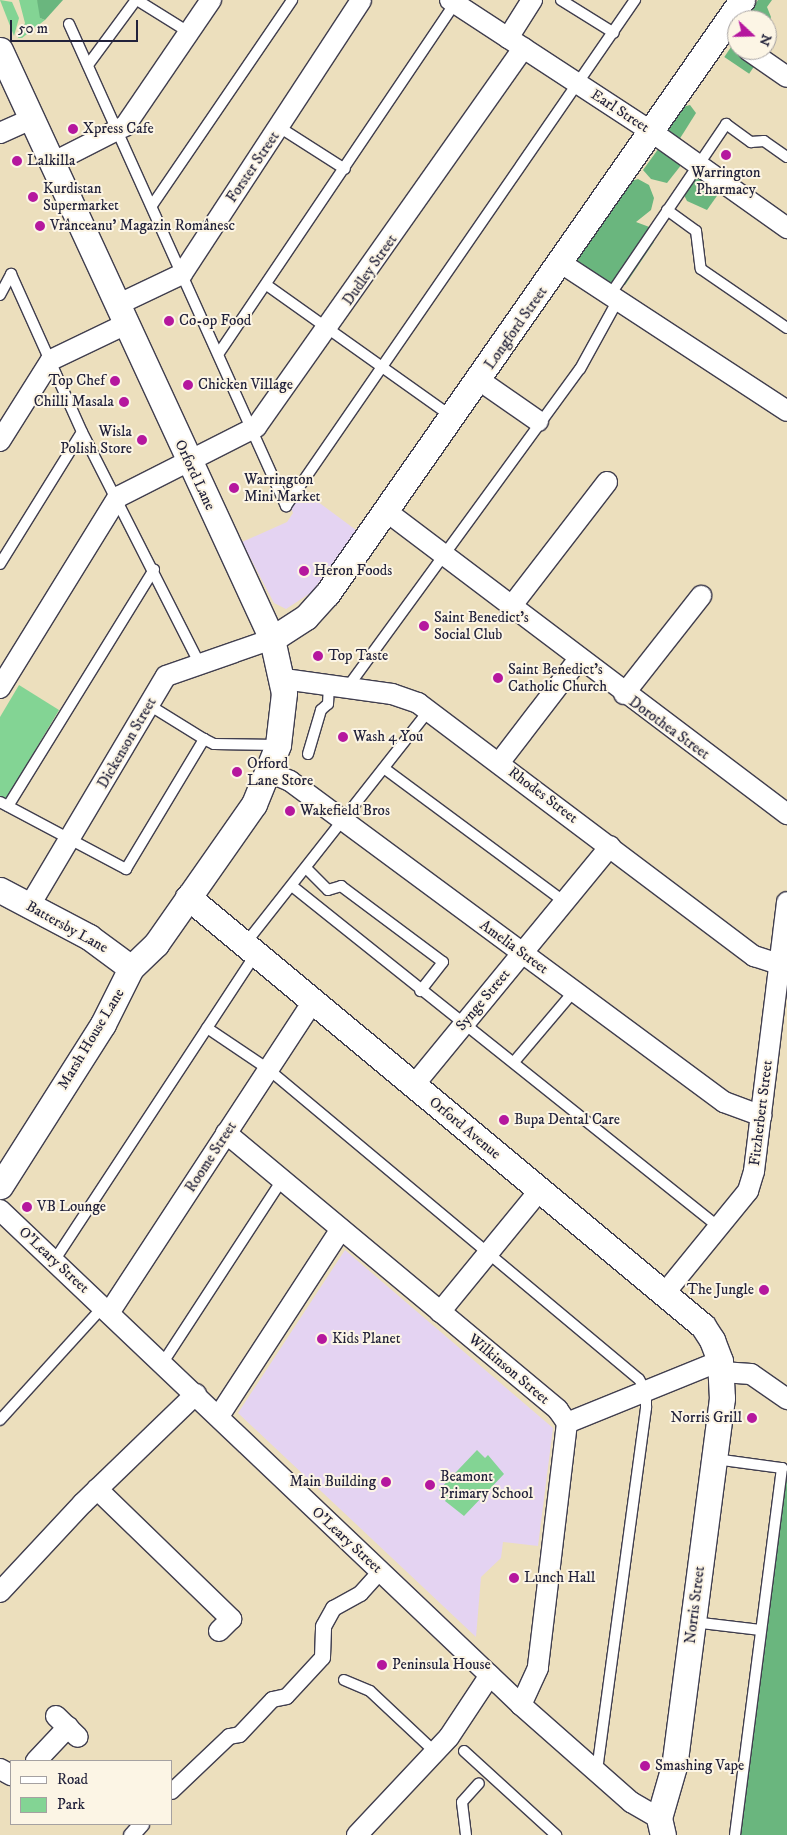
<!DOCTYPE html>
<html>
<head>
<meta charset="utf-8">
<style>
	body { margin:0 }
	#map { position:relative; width:787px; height:1835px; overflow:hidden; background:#ecdfbd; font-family:"IM FELL DW Pica",serif }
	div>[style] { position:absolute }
	.built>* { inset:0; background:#e4d3f2 }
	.green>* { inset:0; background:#83d494 }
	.forest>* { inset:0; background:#6ab67e; transform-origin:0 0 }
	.roads { filter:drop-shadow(1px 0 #403e4e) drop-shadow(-1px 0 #403e4e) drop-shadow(0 1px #403e4e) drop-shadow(0 -1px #403e4e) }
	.service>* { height:10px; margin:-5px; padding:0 5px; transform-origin:5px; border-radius:5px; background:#fff }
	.pedestrian>* { height:15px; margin:-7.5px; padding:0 7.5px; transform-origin:7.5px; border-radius:7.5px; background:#fff }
	.minor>* { height:20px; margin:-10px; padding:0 10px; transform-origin:10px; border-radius:10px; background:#fff }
	.tertiary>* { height:25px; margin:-12.5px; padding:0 12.5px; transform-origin:12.5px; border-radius:12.5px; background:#fff }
	.dots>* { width:14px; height:14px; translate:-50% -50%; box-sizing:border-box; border:2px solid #fcf5e5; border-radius:50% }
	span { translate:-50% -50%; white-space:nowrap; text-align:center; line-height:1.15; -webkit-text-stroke:4px #fcf5e5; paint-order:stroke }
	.street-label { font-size:15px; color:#22223b }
	.poi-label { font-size:15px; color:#22223b }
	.left { translate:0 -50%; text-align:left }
	.right { translate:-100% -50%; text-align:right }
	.legend { position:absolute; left:10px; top:1760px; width:162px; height:65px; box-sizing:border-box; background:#fcf5e5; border:1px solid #a5a1a1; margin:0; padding:6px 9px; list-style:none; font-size:15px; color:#22223b }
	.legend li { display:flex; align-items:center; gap:10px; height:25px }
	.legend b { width:25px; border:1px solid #a5a1a1 }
	.north { position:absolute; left:727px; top:10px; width:50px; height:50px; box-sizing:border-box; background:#fcf5e5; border:1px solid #a5a1a1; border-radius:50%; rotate:111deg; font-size:14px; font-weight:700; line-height:20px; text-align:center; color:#22223b }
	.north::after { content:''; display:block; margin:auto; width:18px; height:22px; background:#b5179e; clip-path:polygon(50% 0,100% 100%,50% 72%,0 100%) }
	.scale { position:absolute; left:10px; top:20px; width:128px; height:22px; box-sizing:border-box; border:2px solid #22223b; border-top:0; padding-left:6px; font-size:15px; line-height:18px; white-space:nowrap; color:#22223b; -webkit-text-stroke:4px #fcf5e5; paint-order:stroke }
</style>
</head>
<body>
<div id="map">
	<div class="built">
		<i style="clip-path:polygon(302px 490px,356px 530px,312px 592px,286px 609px,274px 603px,242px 542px,287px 522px,293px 513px,290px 506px)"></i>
		<i style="clip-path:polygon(345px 1250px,553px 1428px,538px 1546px,503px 1542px,501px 1558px,481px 1577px,476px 1637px,238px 1413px)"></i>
	</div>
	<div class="green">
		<i style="clip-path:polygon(0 0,12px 2px,19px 18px,14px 36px)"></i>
		<i style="clip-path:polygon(19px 0,37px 0,42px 9px,40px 18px,45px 20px,22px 38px,18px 38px,25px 23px)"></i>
		<i style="clip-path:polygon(19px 685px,59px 710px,5px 801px,0 798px,0 717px)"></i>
		<i style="clip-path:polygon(477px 1450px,485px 1458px,488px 1455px,504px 1474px,464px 1516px,445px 1501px,447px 1498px,439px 1490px)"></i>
	</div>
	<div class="forest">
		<i style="clip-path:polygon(37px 0,63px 0,45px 20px,40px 18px)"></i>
		<i style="clip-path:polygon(758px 0,772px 0,767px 7px,771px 17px,767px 29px,767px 20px,744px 20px)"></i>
		<i style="left:731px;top:47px;width:30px;height:12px;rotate:34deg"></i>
		<i style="clip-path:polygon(690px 105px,696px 113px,679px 140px,668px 134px,667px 125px,679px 108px)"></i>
		<i style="clip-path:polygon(659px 148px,682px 164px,667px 183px,651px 179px,643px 170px)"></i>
		<i style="clip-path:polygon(696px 175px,719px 193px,707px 210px,687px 201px,682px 191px)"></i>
		<i style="clip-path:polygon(638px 179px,649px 185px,654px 198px,651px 210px,636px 222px,652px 228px,654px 242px,625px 285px,610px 285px,578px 264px,577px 253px,624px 183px)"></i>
		<i style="clip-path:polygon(787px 1475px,787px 1835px,738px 1835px)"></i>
	</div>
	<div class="roads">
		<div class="service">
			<i style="left:137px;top:0;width:62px;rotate:31.9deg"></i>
			<i style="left:561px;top:0;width:62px;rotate:31.9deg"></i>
			<i style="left:69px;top:24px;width:529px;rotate:65.76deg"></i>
			<i style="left:286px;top:506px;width:615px;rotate:-55.41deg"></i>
			<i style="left:88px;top:65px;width:81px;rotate:-53.6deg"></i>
			<i style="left:279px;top:127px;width:78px;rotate:32.5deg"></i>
			<i style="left:153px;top:204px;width:247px;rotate:-55.7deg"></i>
			<i style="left:667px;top:210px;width:36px;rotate:36deg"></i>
			<i style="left:696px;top:231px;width:38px;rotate:83deg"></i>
			<i style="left:701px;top:269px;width:104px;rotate:34.5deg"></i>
			<i style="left:268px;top:286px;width:226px;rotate:35.4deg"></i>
			<i style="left:0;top:295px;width:24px;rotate:-62deg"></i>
			<i style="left:11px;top:274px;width:173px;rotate:65.8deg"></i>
			<i style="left:82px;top:432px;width:259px;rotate:63.1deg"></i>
			<i style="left:610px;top:295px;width:207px;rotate:-55.8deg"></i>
			<i style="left:726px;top:124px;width:31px;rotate:36deg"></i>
			<i style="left:751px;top:142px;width:13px;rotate:-4deg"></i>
			<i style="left:764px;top:141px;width:28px;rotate:35deg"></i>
			<i style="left:219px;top:353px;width:422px;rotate:-56deg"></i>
			<i style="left:0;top:564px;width:155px;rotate:-58.2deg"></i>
			<i style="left:347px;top:688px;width:395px;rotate:-53.9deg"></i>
			<i style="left:580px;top:369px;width:79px;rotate:-61.2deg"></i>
			<i style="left:149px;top:705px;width:65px;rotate:31.7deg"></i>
			<i style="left:308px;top:754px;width:46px;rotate:-73.5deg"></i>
			<i style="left:321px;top:710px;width:9px;rotate:-41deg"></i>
			<i style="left:328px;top:704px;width:17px;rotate:-87deg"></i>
			<i style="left:385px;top:769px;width:224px;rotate:36.5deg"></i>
			<i style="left:0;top:802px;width:143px;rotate:28deg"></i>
			<i style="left:126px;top:869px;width:152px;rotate:-59deg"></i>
			<i style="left:204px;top:739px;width:11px;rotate:27deg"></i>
			<i style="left:214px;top:744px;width:64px;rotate:0.9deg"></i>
			<i style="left:8px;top:806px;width:278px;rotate:-58.3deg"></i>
			<i style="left:306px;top:868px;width:31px;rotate:45deg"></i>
			<i style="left:328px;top:890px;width:14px;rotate:-17deg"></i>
			<i style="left:341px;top:886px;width:127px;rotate:36.7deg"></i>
			<i style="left:443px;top:962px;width:37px;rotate:128deg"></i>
			<i style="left:292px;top:886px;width:548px;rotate:38.63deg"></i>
			<i style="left:245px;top:944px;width:298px;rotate:-51.8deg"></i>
			<i style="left:207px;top:1028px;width:73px;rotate:33.9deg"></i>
			<i style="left:268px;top:1069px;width:483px;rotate:39.9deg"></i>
			<i style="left:639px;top:1379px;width:15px;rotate:62deg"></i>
			<i style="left:646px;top:1392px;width:16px;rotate:90deg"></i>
			<i style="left:646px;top:1408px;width:367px;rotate:97.7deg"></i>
			<i style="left:514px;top:1062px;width:93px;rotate:-49.8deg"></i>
			<i style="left:54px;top:1261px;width:367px;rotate:-56.7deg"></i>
			<i style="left:162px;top:1364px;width:220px;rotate:-56.9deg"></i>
			<i style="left:0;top:1420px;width:153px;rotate:-47.7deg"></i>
			<i style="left:715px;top:1459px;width:68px;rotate:7.7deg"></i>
			<i style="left:782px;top:1468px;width:370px;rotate:97.3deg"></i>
			<i style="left:693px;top:1622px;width:68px;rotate:6.7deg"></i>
			<i style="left:344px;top:1680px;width:28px;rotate:23deg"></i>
			<i style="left:370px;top:1691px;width:89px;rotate:43.2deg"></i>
			<i style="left:464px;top:1751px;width:125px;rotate:42.4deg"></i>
			<i style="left:466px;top:1835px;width:33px;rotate:-97deg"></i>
			<i style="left:462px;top:1802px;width:25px;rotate:-48deg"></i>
		</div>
		<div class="pedestrian">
			<i style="left:171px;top:1791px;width:80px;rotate:-43.5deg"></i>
			<i style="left:229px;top:1736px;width:10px;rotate:-11deg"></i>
			<i style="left:239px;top:1734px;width:48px;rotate:-46.7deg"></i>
			<i style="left:272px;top:1699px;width:14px;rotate:-12deg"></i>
			<i style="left:286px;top:1696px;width:53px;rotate:-47.3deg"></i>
			<i style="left:322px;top:1657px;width:31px;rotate:-88deg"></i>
			<i style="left:323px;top:1626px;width:21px;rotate:-61deg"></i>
			<i style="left:333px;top:1608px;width:31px;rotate:-29deg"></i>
			<i style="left:360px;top:1593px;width:30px;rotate:-48deg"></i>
			<i style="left:131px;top:1835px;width:15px;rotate:-48deg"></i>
		</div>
		<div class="minor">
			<i style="left:450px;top:0;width:241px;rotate:33.2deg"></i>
			<i style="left:652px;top:132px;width:166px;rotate:35.4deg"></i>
			<i style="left:508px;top:38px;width:45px;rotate:-57.7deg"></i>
			<i style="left:748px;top:50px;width:47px;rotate:34.7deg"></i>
			<i style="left:0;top:133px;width:34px;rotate:-24deg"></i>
			<i style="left:52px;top:163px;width:82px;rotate:-26.9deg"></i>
			<i style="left:125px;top:126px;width:153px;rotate:-55.7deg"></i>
			<i style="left:561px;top:263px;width:270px;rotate:33.2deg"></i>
			<i style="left:117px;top:305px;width:72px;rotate:-25.5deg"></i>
			<i style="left:182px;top:274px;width:327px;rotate:-56.8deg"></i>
			<i style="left:479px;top:380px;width:72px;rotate:34.8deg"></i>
			<i style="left:0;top:441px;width:96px;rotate:-57.8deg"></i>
			<i style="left:51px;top:360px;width:83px;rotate:-25.6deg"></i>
			<i style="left:386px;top:511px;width:503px;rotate:37.08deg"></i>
			<i style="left:510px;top:608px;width:159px;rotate:-52.4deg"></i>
			<i style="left:284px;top:679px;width:109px;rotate:7.9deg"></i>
			<i style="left:392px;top:694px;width:28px;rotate:19deg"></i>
			<i style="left:418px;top:703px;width:421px;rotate:37deg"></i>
			<i style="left:754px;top:956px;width:26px;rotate:18deg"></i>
			<i style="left:0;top:688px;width:225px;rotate:-58.3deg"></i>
			<i style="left:118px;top:497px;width:155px;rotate:-26.9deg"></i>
			<i style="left:256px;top:427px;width:464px;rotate:-54.8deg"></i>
			<i style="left:624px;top:694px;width:125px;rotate:-51.8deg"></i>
			<i style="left:499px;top:763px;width:130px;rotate:-52.5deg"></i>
			<i style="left:269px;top:772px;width:23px;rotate:23deg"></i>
			<i style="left:290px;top:781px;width:540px;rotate:36.49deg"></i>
			<i style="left:724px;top:1102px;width:40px;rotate:20.2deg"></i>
			<i style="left:30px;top:905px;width:266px;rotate:-59.3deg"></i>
			<i style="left:166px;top:676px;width:112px;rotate:-19.2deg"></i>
			<i style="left:414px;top:1085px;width:309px;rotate:-50.6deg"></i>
			<i style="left:226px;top:1133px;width:432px;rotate:39.8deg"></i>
			<i style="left:558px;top:1410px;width:16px;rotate:55deg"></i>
			<i style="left:567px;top:1423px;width:247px;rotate:96.8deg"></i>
			<i style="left:538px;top:1668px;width:41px;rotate:114.7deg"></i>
			<i style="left:0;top:1210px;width:719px;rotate:43.53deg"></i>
			<i style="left:521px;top:1705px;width:147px;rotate:41.4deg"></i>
			<i style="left:631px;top:1802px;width:32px;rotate:30deg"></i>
			<i style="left:664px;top:1294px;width:133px;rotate:-50.8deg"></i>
			<i style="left:748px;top:1191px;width:21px;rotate:-73deg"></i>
			<i style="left:754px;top:1171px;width:271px;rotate:-83deg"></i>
			<i style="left:440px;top:1312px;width:156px;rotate:-50.7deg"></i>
			<i style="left:109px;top:1313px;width:373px;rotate:-56.8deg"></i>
			<i style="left:722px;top:1372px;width:29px;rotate:4deg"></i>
			<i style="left:751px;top:1374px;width:44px;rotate:34.8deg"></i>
			<i style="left:219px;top:1416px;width:223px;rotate:-56.9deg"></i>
			<i style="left:567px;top:1423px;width:165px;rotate:-22.1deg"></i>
			<i style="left:97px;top:1489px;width:187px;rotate:44.1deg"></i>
			<i style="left:231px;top:1619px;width:17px;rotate:135deg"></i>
			<i style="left:0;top:1592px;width:122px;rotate:-47deg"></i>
			<i style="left:83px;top:1503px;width:157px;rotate:-44deg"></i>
			<i style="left:56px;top:1716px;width:30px;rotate:44deg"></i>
			<i style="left:36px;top:1761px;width:47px;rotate:-46.7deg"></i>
			<i style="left:0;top:1769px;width:13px;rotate:29deg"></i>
			<i style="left:357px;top:1835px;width:134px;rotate:-46.8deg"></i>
			<i style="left:449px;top:1737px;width:74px;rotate:-56.5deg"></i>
		</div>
		<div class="tertiary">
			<i style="left:0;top:50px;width:649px;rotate:65.21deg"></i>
			<i style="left:272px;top:639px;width:55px;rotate:77.5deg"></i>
			<i style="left:284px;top:693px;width:52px;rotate:96.6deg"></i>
			<i style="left:278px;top:745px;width:64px;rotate:112.1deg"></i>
			<i style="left:254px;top:804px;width:171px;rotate:125deg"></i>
			<i style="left:156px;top:944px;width:35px;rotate:136deg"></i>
			<i style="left:131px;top:968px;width:63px;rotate:116.6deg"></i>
			<i style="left:103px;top:1024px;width:192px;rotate:122.4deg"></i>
			<i style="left:272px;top:639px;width:40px;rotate:-32.9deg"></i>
			<i style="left:306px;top:617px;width:31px;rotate:-48deg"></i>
			<i style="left:327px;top:594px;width:725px;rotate:-55.06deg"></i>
			<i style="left:0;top:890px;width:101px;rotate:27.8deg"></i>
			<i style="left:89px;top:937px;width:52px;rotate:36.4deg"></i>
			<i style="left:188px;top:897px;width:670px;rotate:39.79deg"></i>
			<i style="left:703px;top:1326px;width:17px;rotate:57deg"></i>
			<i style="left:712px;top:1340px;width:22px;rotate:69deg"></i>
			<i style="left:720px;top:1361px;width:37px;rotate:87deg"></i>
			<i style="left:722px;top:1398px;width:371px;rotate:97.4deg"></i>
			<i style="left:674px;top:1766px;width:54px;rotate:106.1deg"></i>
			<i style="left:659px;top:1818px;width:17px;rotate:77deg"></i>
		</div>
	</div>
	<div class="dots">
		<i style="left:73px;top:129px;background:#b5179e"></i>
		<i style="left:726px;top:155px;background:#b5179e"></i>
		<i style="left:17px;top:161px;background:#b5179e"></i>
		<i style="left:33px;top:197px;background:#b5179e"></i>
		<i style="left:40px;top:226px;background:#b5179e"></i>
		<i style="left:169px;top:321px;background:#b5179e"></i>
		<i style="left:115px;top:381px;background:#b5179e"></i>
		<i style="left:188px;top:385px;background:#b5179e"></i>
		<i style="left:124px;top:402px;background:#b5179e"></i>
		<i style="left:142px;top:440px;background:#b5179e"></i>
		<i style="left:234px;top:488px;background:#b5179e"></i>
		<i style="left:304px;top:571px;background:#b5179e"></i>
		<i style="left:424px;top:626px;background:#b5179e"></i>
		<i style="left:318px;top:656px;background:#b5179e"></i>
		<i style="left:498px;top:678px;background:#b5179e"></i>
		<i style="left:343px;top:737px;background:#b5179e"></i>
		<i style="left:237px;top:772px;background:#b5179e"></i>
		<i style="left:290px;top:811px;background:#b5179e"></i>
		<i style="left:504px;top:1120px;background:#b5179e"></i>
		<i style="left:27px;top:1207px;background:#b5179e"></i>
		<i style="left:764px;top:1290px;background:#b5179e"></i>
		<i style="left:322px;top:1339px;background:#b5179e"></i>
		<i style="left:752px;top:1418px;background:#b5179e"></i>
		<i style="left:386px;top:1482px;background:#b5179e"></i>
		<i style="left:430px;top:1485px;background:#b5179e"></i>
		<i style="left:514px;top:1578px;background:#b5179e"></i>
		<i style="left:382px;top:1665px;background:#b5179e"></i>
		<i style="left:645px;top:1766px;background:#b5179e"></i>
	</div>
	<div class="street-label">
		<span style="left:620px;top:111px;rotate:33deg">Earl Street</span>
		<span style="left:253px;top:167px;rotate:-56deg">Forster Street</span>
		<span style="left:370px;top:270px;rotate:-55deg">Dudley Street</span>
		<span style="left:516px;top:328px;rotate:-55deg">Longford Street</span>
		<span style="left:195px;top:475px;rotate:65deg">Orford Lane</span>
		<span style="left:669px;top:728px;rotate:36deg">Dorothea Street</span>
		<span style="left:127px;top:743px;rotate:-60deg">Dickenson Street</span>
		<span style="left:543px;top:795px;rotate:37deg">Rhodes Street</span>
		<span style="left:67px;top:927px;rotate:29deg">Battersby Lane</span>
		<span style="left:514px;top:947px;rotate:36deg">Amelia Street</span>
		<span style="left:483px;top:1000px;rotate:-50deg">Synge Street</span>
		<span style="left:91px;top:1039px;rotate:-59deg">Marsh House Lane</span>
		<span style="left:761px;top:1113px;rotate:-83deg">Fitzherbert Street</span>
		<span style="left:465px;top:1128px;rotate:40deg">Orford Avenue</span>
		<span style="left:211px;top:1157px;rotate:-57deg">Roome Street</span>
		<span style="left:54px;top:1260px;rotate:43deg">O'Leary Street</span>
		<span style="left:509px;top:1369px;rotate:40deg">Wilkinson Street</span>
		<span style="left:347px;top:1540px;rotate:43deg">O'Leary Street</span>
		<span style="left:695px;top:1605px;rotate:-83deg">Norris Street</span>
	</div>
	<div class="poi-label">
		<span class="left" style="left:83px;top:129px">Xpress Cafe</span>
		<span class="left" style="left:27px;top:161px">Lalkilla</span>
		<span style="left:726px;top:181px">Warrington<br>Pharmacy</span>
		<span class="left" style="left:43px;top:197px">Kurdistan<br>Supermarket</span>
		<span class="left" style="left:50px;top:226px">Vrânceanu' Magazin Românesc</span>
		<span class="left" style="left:179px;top:321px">Co-op Food</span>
		<span class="right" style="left:105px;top:381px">Top Chef</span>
		<span class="left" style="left:198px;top:385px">Chicken Village</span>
		<span class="right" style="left:114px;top:402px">Chilli Masala</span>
		<span class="right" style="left:132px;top:440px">Wisla<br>Polish Store</span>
		<span class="left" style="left:244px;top:488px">Warrington<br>Mini Market</span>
		<span class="left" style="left:314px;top:571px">Heron Foods</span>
		<span class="left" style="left:434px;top:626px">Saint Benedict's<br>Social Club</span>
		<span class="left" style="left:328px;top:656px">Top Taste</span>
		<span class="left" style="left:508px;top:678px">Saint Benedict's<br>Catholic Church</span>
		<span class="left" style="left:353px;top:737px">Wash 4 You</span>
		<span class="left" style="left:247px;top:772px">Orford<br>Lane Store</span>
		<span class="left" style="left:300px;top:811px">Wakefield Bros</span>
		<span class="left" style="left:514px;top:1120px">Bupa Dental Care</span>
		<span class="left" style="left:37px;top:1207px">VB Lounge</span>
		<span class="right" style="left:754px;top:1290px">The Jungle</span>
		<span class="left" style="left:332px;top:1339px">Kids Planet</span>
		<span class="right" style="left:742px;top:1418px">Norris Grill</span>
		<span class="left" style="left:440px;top:1485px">Beamont<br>Primary School</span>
		<span class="right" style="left:376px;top:1482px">Main Building</span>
		<span class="left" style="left:524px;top:1578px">Lunch Hall</span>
		<span class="left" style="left:392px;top:1665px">Peninsula House</span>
		<span class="left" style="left:655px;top:1766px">Smashing Vape</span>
	</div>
	<ul class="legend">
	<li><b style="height:6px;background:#fff"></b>Road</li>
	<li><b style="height:14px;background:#83d494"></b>Park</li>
	</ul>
	<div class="north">N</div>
	<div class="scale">50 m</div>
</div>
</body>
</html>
